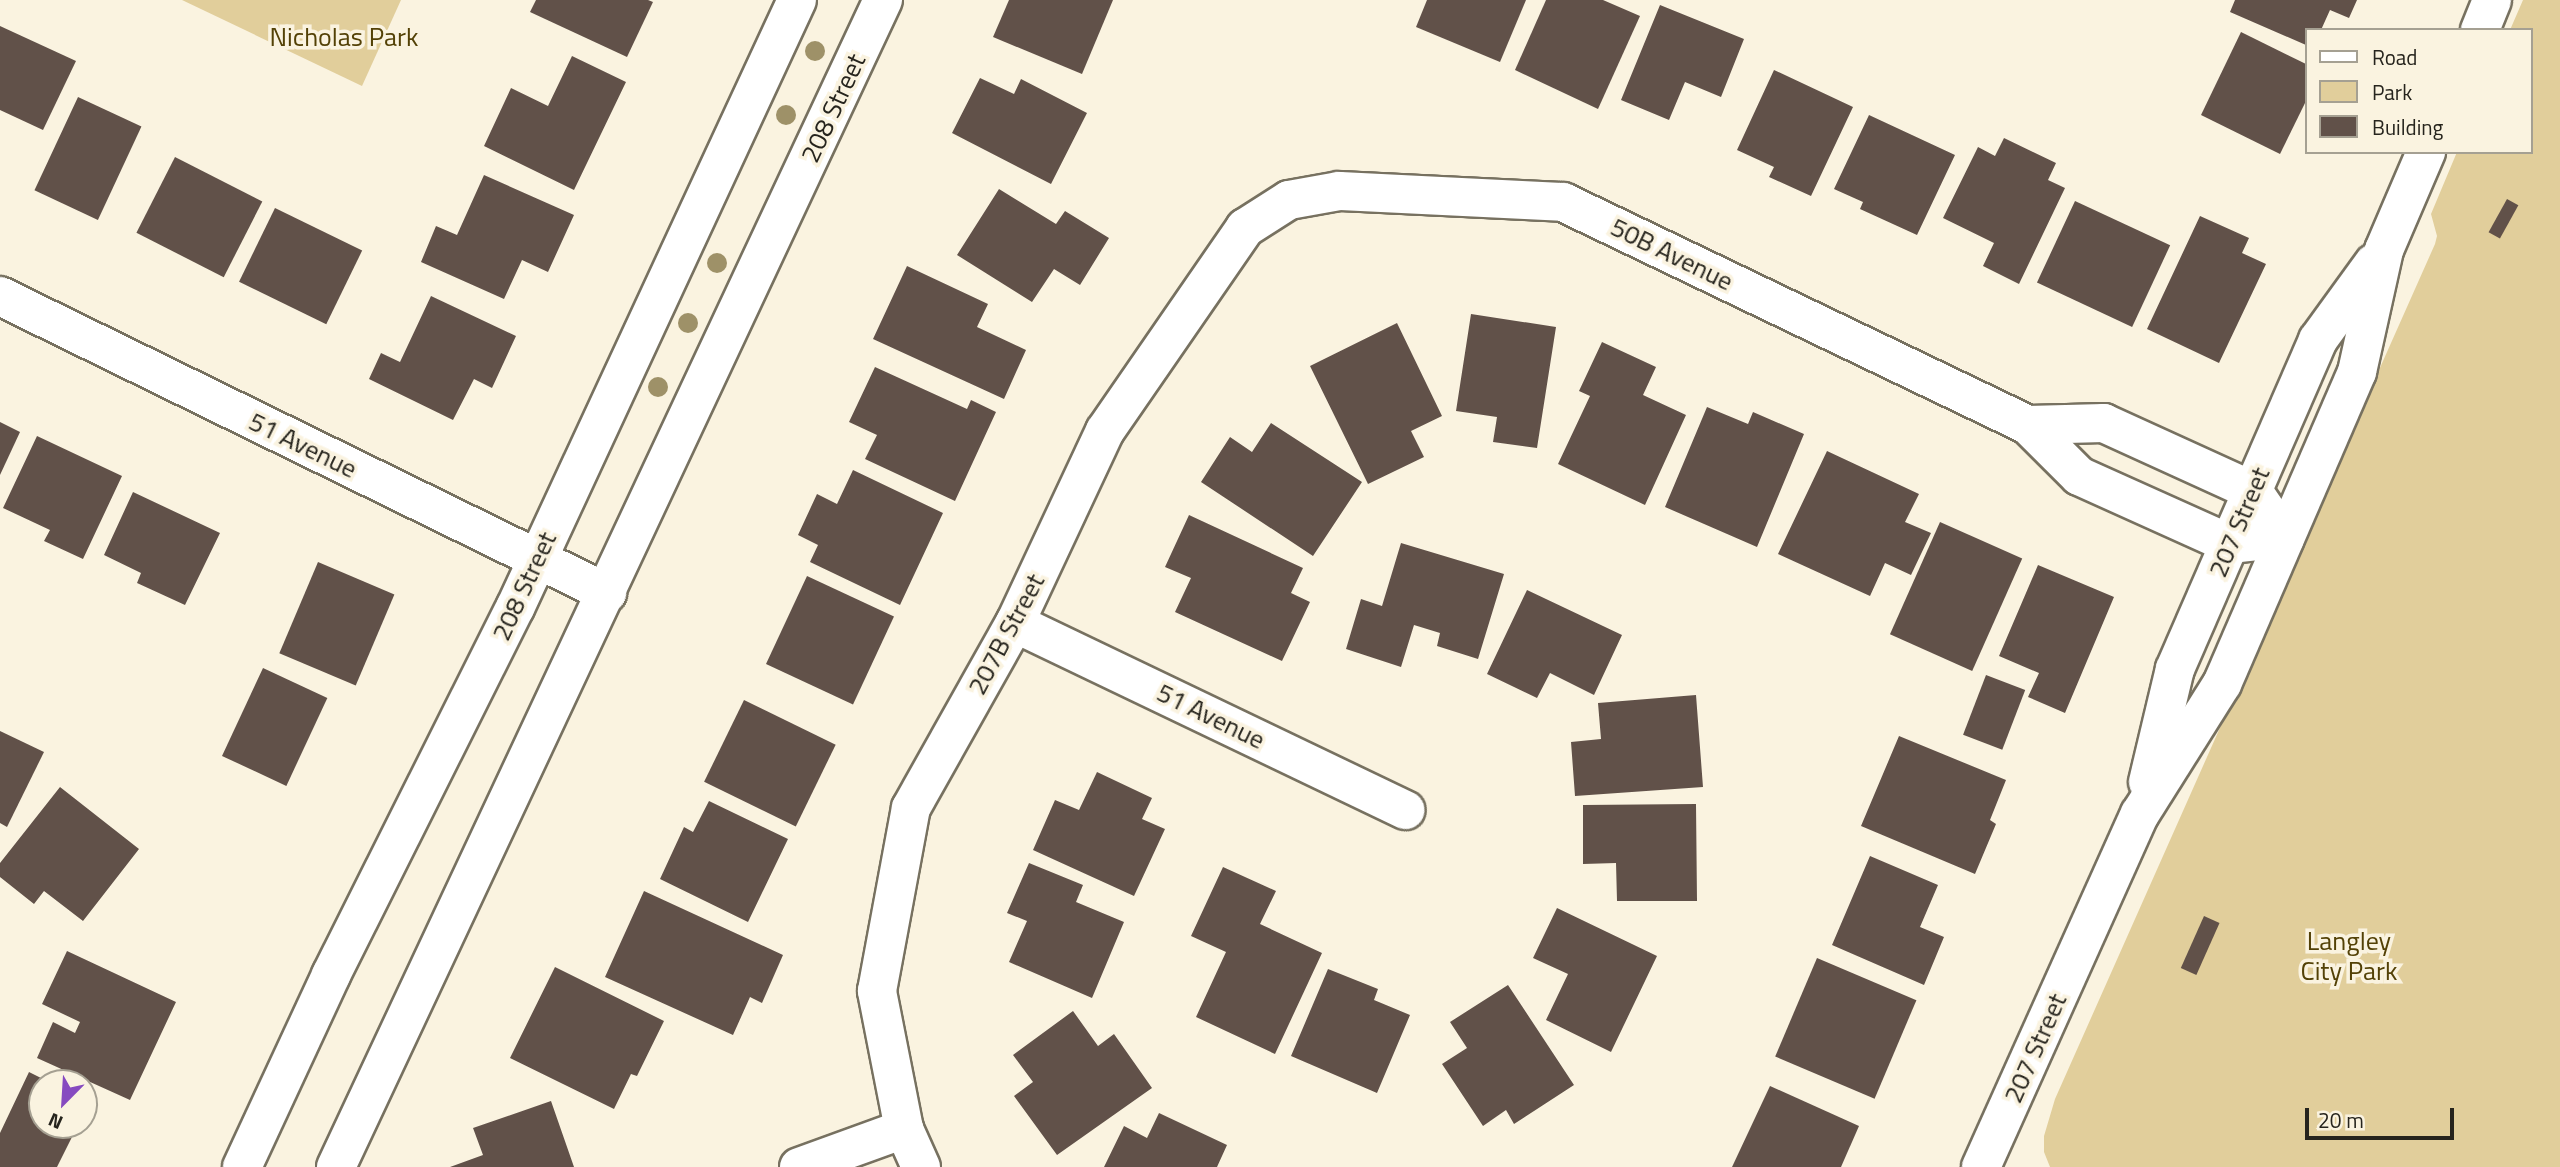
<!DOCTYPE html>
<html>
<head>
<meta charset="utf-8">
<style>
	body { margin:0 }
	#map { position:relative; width:2560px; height:1167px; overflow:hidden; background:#faf3e0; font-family:"Titillium Web",sans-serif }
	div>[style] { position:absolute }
	.green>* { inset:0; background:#e1ce9b }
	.building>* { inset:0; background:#615149; transform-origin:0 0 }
	.roads { filter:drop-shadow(2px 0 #777160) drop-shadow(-2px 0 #777160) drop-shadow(0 2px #777160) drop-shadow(0 -2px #777160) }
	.minor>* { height:38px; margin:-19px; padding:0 19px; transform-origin:19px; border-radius:19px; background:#fff }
	.tertiary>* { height:38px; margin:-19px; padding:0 19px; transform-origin:19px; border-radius:19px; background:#fff }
	.secondary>* { height:38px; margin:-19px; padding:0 19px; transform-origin:19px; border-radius:19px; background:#fff }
	.trees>* { width:20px; height:20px; margin:-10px; border-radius:50%; background:#9e9168 }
	span { translate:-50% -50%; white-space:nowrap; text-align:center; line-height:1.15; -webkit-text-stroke:7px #faf3e0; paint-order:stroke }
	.park-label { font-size:26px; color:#534106 }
	.street-label { font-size:26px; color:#26241d }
	.legend { position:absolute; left:2305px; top:28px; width:228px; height:126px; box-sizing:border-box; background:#faf3e0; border:2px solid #a5a092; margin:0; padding:9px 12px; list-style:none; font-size:21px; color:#26241d }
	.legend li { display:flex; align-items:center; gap:14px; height:35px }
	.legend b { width:35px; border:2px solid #a5a092 }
	.north { position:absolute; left:28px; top:1069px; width:70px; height:70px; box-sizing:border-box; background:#faf3e0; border:2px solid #a5a092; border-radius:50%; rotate:204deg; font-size:19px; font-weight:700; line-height:28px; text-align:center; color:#26241d }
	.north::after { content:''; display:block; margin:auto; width:24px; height:32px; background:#864ac0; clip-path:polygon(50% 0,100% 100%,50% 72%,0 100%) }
	.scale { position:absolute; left:2305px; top:1108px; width:149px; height:32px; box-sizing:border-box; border:4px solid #26241d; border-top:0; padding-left:9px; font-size:21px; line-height:24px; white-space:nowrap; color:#26241d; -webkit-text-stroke:5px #faf3e0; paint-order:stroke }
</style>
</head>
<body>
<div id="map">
	<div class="green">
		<i style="clip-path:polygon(182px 0,401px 0,362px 86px)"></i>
		<i style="clip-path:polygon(2523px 0,2560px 0,2560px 1167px,2050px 1167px,2044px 1152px,2044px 1136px,2055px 1099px,2435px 244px,2437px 236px,2431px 214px,2457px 152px,2530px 152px,2530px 30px,2510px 30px)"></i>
	</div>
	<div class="building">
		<i style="clip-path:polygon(536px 0,648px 0,653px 2px,627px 57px,530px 12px)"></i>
		<i style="clip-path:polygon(1009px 0,1113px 0,1082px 74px,993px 37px)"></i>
		<i style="clip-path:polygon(1427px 0,1526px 0,1500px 62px,1416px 27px)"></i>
		<i style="clip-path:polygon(1546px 0,1603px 0,1640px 16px,1598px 109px,1515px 70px)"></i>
		<i style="clip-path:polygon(2235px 0,2357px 0,2349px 18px,2330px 10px,2321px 30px,2306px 30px,2306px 45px,2230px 12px)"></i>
		<i style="clip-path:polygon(1660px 5px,1744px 39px,1721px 97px,1685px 82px,1669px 120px,1621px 100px)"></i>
		<i style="clip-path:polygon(0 26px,76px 61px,43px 130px,0 110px)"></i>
		<i style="clip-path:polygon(2241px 32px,2306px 64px,2306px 101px,2280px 154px,2201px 115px)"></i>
		<i style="clip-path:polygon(572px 56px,626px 82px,574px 190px,484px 146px,511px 88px,548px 106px)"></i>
		<i style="clip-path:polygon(1774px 70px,1853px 107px,1811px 196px,1769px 177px,1774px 167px,1737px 150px)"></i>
		<i style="clip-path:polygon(980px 78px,1014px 94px,1021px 79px,1087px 113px,1051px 184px,952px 133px)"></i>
		<i style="left:78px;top:97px;width:70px;height:103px;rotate:25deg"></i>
		<i style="clip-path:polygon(1869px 115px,1955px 155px,1917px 235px,1860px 209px,1863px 202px,1834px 189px)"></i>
		<i style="clip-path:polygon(2004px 138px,2056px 163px,2048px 180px,2065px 188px,2019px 284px,1983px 266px,1994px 243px,1943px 218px,1978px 147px,1995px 156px)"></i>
		<i style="left:175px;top:157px;width:98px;height:85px;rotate:27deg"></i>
		<i style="clip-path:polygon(484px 175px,574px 215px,548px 272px,522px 260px,504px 299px,421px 262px,436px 226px,457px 235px)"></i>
		<i style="clip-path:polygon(999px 189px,1056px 224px,1065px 211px,1109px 238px,1080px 285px,1054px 269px,1032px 302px,957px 255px)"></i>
		<i style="left:2507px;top:199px;width:13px;height:38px;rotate:29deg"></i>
		<i style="left:2075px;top:201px;width:105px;height:90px;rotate:25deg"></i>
		<i style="left:275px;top:208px;width:97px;height:82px;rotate:26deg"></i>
		<i style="clip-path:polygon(2200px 216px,2249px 238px,2242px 253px,2266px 264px,2219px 363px,2147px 329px)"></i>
		<i style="clip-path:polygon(907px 266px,988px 304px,977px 327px,1026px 350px,1004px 399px,873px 339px)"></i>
		<i style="clip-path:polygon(431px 296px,516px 336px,492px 388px,474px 379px,453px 420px,369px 379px,381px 353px,400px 362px)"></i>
		<i style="clip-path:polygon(1471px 314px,1556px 327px,1537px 448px,1493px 442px,1497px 417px,1456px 411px)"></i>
		<i style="clip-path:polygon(1397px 323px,1442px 416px,1411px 431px,1424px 457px,1368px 484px,1310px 366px)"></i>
		<i style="clip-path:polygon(1602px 342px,1656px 367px,1643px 395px,1686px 415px,1645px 505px,1558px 464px,1590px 396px,1579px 391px)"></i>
		<i style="clip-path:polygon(875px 367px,967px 409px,971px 400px,996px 412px,955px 501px,865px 459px,877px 435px,849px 422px)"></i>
		<i style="clip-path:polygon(1707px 407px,1748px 424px,1753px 412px,1804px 434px,1757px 547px,1665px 507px)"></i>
		<i style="clip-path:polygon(0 422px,20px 432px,0 475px)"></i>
		<i style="clip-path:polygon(1271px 423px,1362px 482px,1313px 556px,1201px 482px,1230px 437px,1252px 452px)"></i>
		<i style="clip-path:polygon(37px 436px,122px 476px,83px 559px,44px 541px,50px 530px,3px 508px)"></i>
		<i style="clip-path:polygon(1827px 451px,1919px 494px,1905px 522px,1931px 533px,1911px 575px,1885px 563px,1870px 596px,1778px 554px)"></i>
		<i style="clip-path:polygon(853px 470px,943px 513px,900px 605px,810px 562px,818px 545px,798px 535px,817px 494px,837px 504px)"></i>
		<i style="clip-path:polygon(133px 492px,220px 533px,185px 605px,137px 583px,141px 573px,104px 555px)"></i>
		<i style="clip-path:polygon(1189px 515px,1303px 568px,1291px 593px,1310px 602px,1282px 661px,1175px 612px,1191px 578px,1165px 567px)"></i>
		<i style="left:1940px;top:522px;width:90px;height:123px;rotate:24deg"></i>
		<i style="clip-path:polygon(1401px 543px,1504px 574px,1478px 659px,1437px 646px,1440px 633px,1414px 625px,1401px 667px,1346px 649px,1361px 599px,1382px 606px)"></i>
		<i style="left:318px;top:562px;width:83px;height:99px;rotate:23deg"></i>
		<i style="clip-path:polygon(2038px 565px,2114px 597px,2065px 713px,2028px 697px,2039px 673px,1999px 656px)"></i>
		<i style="left:807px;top:576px;width:96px;height:97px;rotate:25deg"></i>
		<i style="clip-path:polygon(1527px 590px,1622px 635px,1594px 695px,1550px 673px,1537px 698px,1487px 674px)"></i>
		<i style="left:263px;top:668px;width:71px;height:97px;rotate:25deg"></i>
		<i style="left:1986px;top:675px;width:42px;height:64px;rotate:21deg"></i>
		<i style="clip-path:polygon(1696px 695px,1703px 787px,1575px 796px,1571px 742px,1601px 739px,1598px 703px)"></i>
		<i style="left:744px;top:700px;width:102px;height:91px;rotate:26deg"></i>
		<i style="clip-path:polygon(0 731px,44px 752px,7px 827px,0 823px)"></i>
		<i style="clip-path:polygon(1899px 736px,2006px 780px,1990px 820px,1996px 824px,1975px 874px,1861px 826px)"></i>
		<i style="clip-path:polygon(1097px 772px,1152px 798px,1142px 819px,1165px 829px,1134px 896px,1033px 850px,1055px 800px,1079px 810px)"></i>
		<i style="clip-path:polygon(60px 787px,139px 849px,83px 921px,44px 891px,34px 904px,0 877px,0 863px)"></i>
		<i style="clip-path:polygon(709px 801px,788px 839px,748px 922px,660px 879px,684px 827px,693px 832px)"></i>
		<i style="clip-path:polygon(1696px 804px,1697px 901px,1617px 901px,1616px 863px,1583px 864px,1583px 805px)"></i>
		<i style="clip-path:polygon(1870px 856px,1938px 885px,1920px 927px,1944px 937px,1924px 985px,1832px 945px)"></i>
		<i style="clip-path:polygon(1029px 863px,1083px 885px,1076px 902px,1124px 922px,1092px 998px,1009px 962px,1027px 921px,1007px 913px)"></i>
		<i style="clip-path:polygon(1223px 867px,1276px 891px,1260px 924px,1322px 953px,1275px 1054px,1196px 1017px,1226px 952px,1191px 936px)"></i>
		<i style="clip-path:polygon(644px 891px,783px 955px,762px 1003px,750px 997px,733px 1035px,605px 977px)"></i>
		<i style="clip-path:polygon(1557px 908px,1657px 956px,1611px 1052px,1546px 1020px,1568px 974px,1533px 958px)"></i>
		<i style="left:2204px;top:916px;width:17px;height:57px;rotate:24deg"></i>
		<i style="clip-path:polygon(67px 951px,176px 1002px,130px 1100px,37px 1058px,53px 1022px,75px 1033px,80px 1022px,42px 1004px)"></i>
		<i style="left:1817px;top:958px;width:108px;height:107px;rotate:23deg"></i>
		<i style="clip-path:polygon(555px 967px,664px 1021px,637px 1076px,631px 1074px,614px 1109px,510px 1058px)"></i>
		<i style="clip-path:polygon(1328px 969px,1378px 989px,1374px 1000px,1410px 1015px,1377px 1093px,1291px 1056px)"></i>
		<i style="clip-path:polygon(1508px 985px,1574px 1085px,1514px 1124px,1506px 1110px,1483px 1126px,1442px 1064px,1467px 1048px,1450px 1022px)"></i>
		<i style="clip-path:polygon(1073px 1011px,1098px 1046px,1114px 1034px,1152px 1088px,1057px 1155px,1014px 1096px,1033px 1082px,1013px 1055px)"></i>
		<i style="clip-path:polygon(29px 1072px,51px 1083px,42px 1083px,42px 1125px,78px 1125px,57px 1167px,0 1167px,0 1133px)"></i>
		<i style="clip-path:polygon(1770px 1086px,1859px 1126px,1841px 1167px,1732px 1167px)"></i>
		<i style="clip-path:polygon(551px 1101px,574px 1167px,450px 1167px,483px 1155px,473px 1128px)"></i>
		<i style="clip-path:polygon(1159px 1113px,1227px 1145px,1217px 1167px,1104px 1167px,1124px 1126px,1147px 1138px)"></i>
	</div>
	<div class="roads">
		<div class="minor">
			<i style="left:0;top:296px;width:676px;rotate:26.07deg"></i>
			<i style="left:1015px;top:623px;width:433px;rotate:25.6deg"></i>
			<i style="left:799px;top:1167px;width:112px;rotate:-19.9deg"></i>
			<i style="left:921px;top:1167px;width:42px;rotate:-114.1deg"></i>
			<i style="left:904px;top:1129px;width:141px;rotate:-101.1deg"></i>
			<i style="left:877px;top:991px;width:186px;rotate:-79.5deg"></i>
			<i style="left:911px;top:808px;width:212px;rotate:-60.7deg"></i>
			<i style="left:1015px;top:623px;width:212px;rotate:-64.9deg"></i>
			<i style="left:1105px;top:431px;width:247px;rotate:-55.4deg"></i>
			<i style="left:1245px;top:228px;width:52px;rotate:-32.5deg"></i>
			<i style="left:1289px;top:200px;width:51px;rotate:-10.2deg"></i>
			<i style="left:1339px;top:191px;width:224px;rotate:2.8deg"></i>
			<i style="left:1563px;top:202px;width:516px;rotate:25.62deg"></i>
			<i style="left:2028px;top:425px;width:72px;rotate:45deg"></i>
			<i style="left:2079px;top:476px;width:166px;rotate:24.2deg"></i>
			<i style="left:2230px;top:544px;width:55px;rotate:-6.2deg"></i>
			<i style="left:2285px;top:538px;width:57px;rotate:-124.2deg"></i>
			<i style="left:2253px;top:491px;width:164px;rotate:-155.5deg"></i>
			<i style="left:2104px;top:423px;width:76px;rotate:178.5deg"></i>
		</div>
		<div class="tertiary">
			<i style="left:2480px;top:30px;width:32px;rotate:-68deg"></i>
			<i style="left:2148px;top:782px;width:116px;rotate:-76.6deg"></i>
			<i style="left:2175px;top:669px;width:359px;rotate:-66.5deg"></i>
			<i style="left:2318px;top:340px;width:95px;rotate:-54deg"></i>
			<i style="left:1981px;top:1167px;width:387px;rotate:-65.8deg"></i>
			<i style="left:2140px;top:814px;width:154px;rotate:-57.8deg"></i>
			<i style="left:2222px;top:684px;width:340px;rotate:-66.6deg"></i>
			<i style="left:2357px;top:372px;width:125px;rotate:-77.5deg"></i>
			<i style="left:2384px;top:250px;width:107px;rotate:-66.8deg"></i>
		</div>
		<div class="secondary">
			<i style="left:242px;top:1167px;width:212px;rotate:-65.1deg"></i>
			<i style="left:331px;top:975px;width:411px;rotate:-63.4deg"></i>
			<i style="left:515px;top:608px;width:670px;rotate:-65.12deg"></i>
			<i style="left:336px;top:1167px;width:1289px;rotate:-64.89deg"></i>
		</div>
	</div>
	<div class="trees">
		<i style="left:815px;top:51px"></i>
		<i style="left:786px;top:115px"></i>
		<i style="left:717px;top:263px"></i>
		<i style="left:688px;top:323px"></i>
		<i style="left:658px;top:387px"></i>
	</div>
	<div class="park-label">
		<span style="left:344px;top:37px">Nicholas Park</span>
		<span style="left:2349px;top:956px">Langley<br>City Park</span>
	</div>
	<div class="street-label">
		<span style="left:833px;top:108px;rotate:-65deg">208 Street</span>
		<span style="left:1672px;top:254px;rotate:26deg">50B Avenue</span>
		<span style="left:303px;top:445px;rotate:26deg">51 Avenue</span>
		<span style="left:2239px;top:522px;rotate:-67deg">207 Street</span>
		<span style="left:524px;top:586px;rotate:-65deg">208 Street</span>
		<span style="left:1006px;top:634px;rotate:-62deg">207B Street</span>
		<span style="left:1211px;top:716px;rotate:26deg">51 Avenue</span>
		<span style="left:2035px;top:1048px;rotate:-66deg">207 Street</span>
	</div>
	<ul class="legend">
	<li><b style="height:9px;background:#fff"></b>Road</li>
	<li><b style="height:19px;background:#e1ce9b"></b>Park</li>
	<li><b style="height:19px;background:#615149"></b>Building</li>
	</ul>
	<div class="north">N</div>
	<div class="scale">20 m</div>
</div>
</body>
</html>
